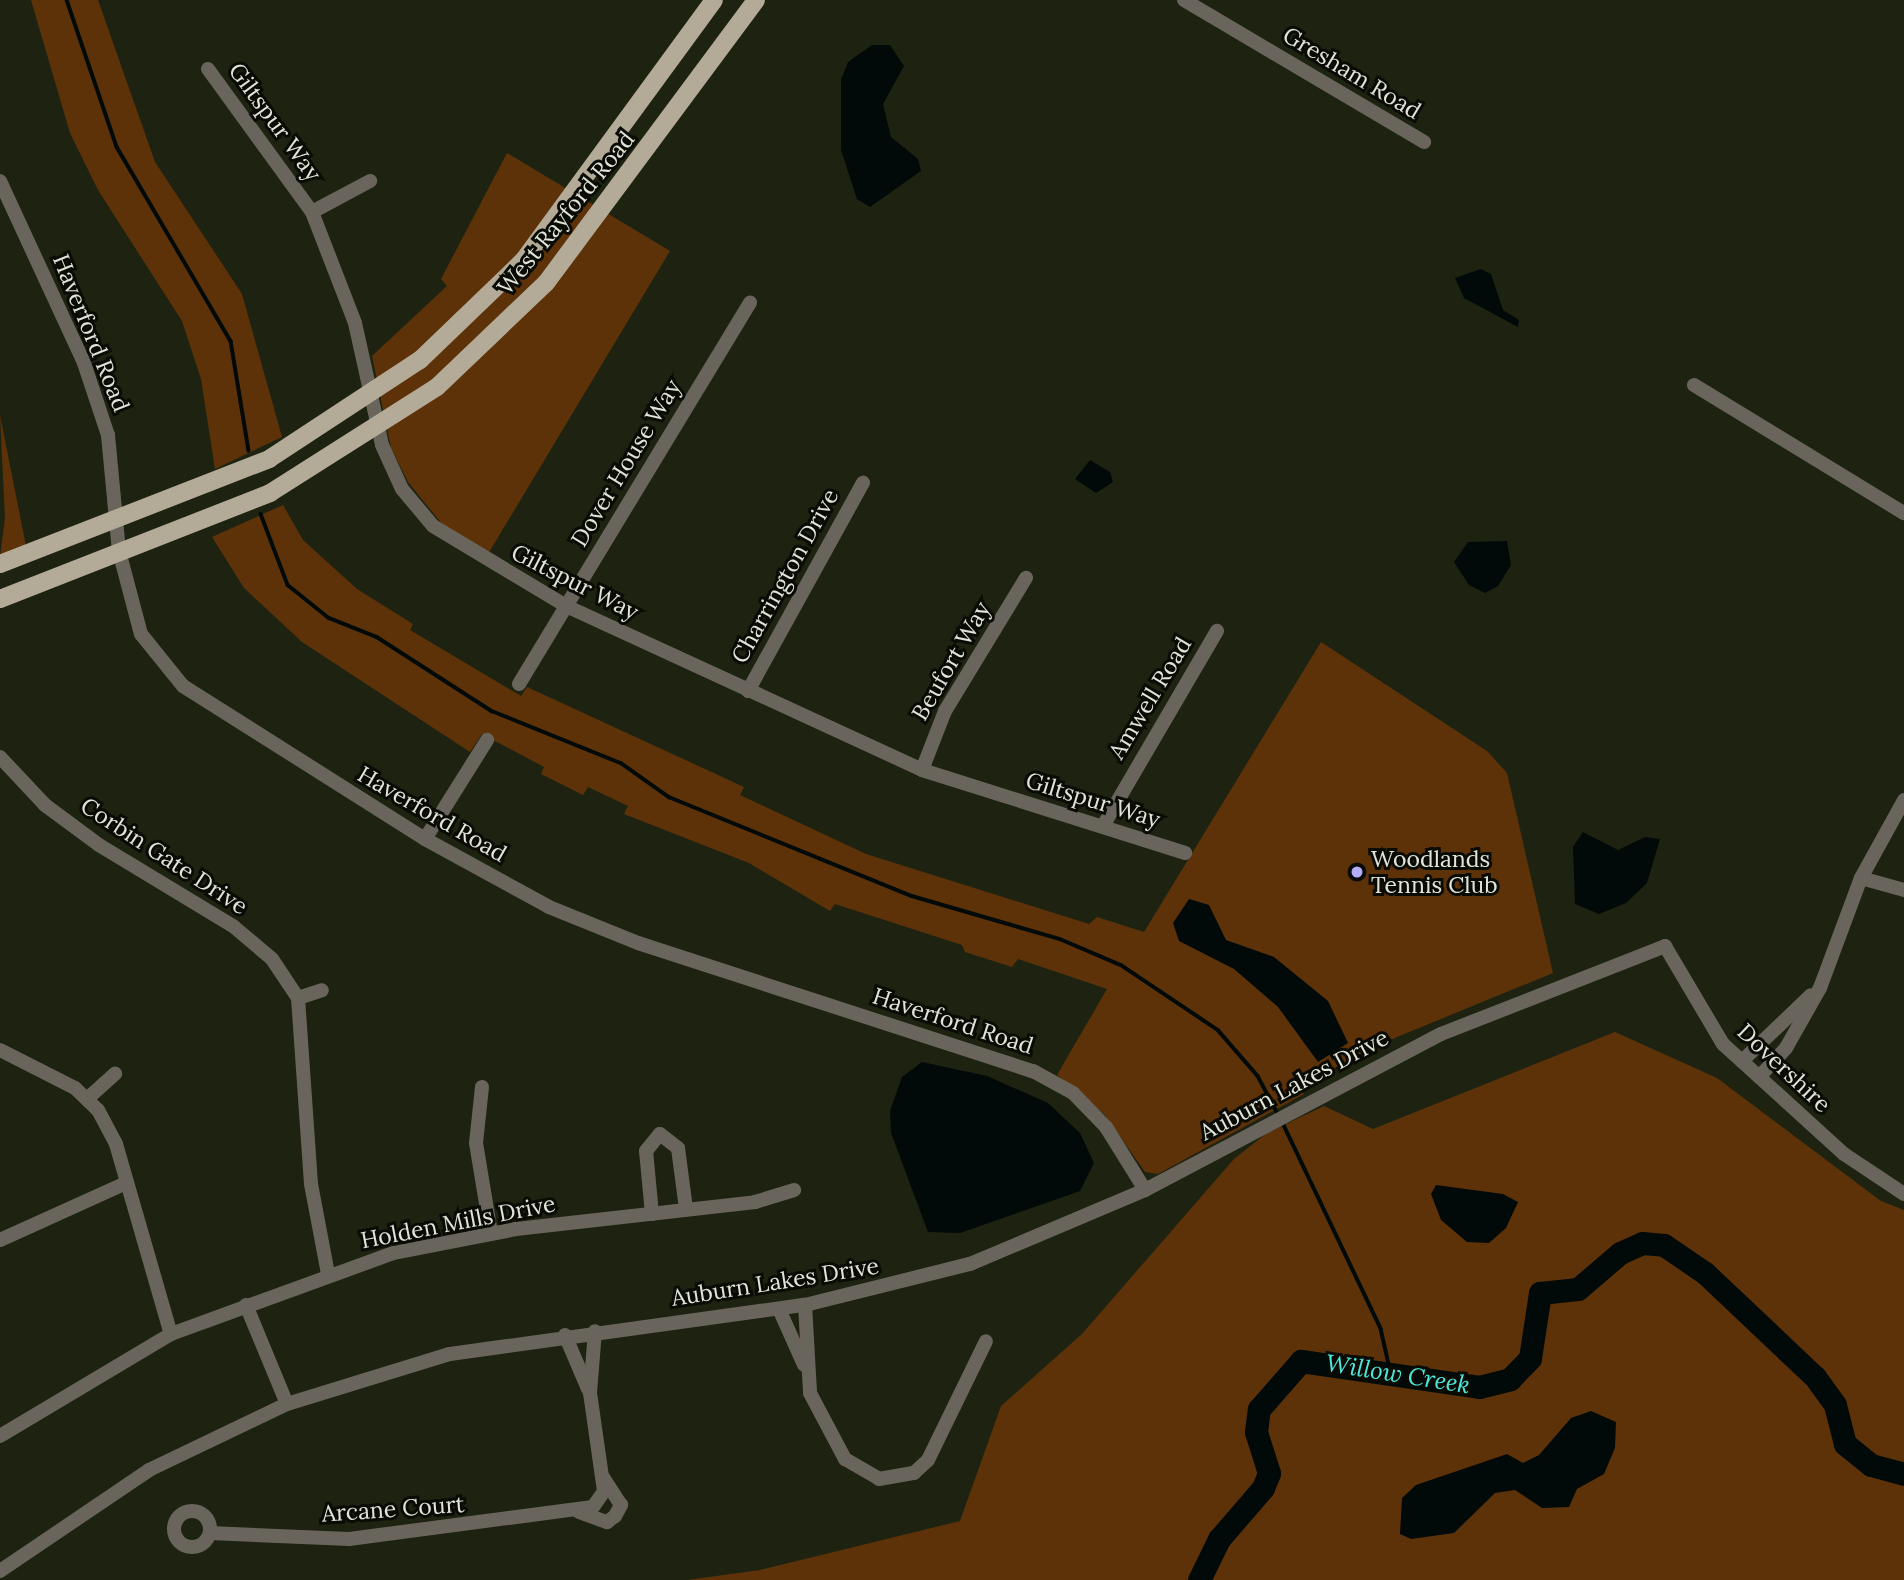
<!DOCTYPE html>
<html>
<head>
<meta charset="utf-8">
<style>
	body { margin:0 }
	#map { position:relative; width:1904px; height:1580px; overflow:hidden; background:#1d2310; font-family:Lora,serif }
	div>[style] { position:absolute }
	.green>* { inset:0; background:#5e3209 }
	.water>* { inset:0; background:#010a09 }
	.stream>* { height:3.5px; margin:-1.75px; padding:0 1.75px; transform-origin:1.75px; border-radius:1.75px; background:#010a09 }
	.river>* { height:23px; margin:-11.5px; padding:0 11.5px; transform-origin:11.5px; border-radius:11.5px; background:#010a09 }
	.minor>* { height:14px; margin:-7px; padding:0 7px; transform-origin:7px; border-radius:7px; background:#69655c }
	.minor>.ring { margin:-7px; padding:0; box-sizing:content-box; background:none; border:14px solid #69655c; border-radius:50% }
	.major>* { height:18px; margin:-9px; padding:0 9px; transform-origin:9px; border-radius:9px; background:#b3ab97 }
	.dots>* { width:19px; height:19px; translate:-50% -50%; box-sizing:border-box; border:4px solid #090b04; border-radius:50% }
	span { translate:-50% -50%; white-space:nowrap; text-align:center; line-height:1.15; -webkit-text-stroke:6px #090b04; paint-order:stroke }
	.street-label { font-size:23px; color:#e1e5d9 }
	.poi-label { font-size:23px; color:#e1e5d9 }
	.left { translate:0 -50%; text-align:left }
	.water-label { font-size:24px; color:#4de8dd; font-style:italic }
</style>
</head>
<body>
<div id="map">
	<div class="green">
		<i style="clip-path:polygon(31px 0,98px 0,155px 162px,242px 294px,282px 437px,215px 469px,201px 379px,182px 321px,98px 190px,70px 133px)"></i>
		<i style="clip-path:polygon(507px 153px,670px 251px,488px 554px,442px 524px,408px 482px,391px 448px,372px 356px,447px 286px,441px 279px)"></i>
		<i style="clip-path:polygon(0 415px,26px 546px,0 557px,5px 518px)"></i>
		<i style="clip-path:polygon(283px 505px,303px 540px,357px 589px,413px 624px,410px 630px,521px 696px,527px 687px,744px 787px,740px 795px,866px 854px,1089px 924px,1097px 917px,1144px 932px,1321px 642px,1487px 751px,1507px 773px,1553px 973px,1397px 1037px,1300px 1085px,1304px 1094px,1158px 1174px,1145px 1172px,1105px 1115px,1057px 1075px,1107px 989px,1018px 959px,1012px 967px,965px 952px,962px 945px,835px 904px,830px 911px,749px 863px,624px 814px,628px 806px,588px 787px,583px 795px,541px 774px,544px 767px,482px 734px,470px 752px,302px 642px,244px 588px,212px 537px)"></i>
		<i style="clip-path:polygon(1615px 1032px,1717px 1078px,1881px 1201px,1904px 1210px,1904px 1580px,687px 1580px,760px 1570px,960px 1521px,1001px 1406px,1082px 1334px,1234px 1159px,1267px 1133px,1324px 1106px,1373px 1129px)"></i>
	</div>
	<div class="water">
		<i style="clip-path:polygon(872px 45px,890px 45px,904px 66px,883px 104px,891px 137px,918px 159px,921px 171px,870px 207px,857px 199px,841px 150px,841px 80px,848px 62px)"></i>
		<i style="clip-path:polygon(1481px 269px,1491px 274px,1503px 310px,1519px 320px,1518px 327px,1464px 298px,1455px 278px)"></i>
		<i style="clip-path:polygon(1090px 460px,1110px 472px,1113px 482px,1096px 493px,1075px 479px)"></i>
		<i style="clip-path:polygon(1507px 541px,1511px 565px,1498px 586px,1485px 593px,1469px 585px,1454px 562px,1468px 542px)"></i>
		<i style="clip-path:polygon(1583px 832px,1618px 850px,1645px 837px,1660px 839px,1647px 883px,1626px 903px,1599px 914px,1575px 904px,1573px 847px)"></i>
		<i style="clip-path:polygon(1189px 899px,1209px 905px,1226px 940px,1274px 957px,1328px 1001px,1348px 1043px,1318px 1062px,1278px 1007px,1234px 969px,1179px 941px,1173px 923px)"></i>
		<i style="clip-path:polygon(922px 1062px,987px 1076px,1048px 1103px,1080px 1133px,1094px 1163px,1080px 1191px,960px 1233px,928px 1232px,891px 1133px,890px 1111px,902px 1077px)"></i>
		<i style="clip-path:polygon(1436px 1185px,1503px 1194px,1518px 1202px,1506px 1228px,1489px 1243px,1467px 1242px,1441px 1220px,1431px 1194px)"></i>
		<i style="clip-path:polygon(1591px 1411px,1616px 1422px,1615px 1448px,1604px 1474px,1577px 1489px,1569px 1507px,1542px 1508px,1515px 1490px,1495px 1493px,1454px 1533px,1411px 1539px,1400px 1534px,1402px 1498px,1416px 1485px,1507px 1454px,1523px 1463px,1539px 1455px,1571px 1418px)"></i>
	</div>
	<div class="stream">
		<i style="left:67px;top:0;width:155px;rotate:71.2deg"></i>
		<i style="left:117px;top:147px;width:225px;rotate:59.6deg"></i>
		<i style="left:231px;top:341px;width:111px;rotate:80.7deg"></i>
		<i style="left:261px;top:514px;width:76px;rotate:69.2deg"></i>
		<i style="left:288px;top:585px;width:53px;rotate:38.8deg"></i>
		<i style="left:329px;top:618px;width:52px;rotate:21.6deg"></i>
		<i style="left:377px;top:637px;width:137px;rotate:32.8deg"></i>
		<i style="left:492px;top:711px;width:139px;rotate:22deg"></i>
		<i style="left:621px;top:763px;width:59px;rotate:35.3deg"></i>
		<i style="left:669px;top:797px;width:262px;rotate:22.2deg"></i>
		<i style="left:912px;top:896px;width:154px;rotate:16.2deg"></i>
		<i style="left:1060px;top:939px;width:66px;rotate:23.1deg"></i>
		<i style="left:1121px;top:965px;width:117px;rotate:33.8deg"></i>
		<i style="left:1218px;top:1030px;width:61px;rotate:49deg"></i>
		<i style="left:1258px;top:1076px;width:43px;rotate:62.2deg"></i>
		<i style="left:1282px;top:1121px;width:230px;rotate:64.5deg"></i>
		<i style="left:1381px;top:1329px;width:45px;rotate:77.2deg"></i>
	</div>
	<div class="river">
		<i style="left:1199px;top:1580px;width:46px;rotate:-64deg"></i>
		<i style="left:1219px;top:1539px;width:67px;rotate:-49.2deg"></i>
		<i style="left:1263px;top:1488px;width:16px;rotate:-68deg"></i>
		<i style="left:1269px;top:1473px;width:43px;rotate:-107.6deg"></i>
		<i style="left:1256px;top:1432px;width:23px;rotate:-83deg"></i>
		<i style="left:1259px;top:1409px;width:64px;rotate:-48.8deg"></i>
		<i style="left:1301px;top:1361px;width:180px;rotate:8.3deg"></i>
		<i style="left:1479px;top:1387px;width:32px;rotate:-14deg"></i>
		<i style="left:1510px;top:1379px;width:29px;rotate:-46deg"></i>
		<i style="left:1530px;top:1358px;width:66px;rotate:-81.3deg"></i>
		<i style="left:1540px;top:1293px;width:38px;rotate:-6deg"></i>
		<i style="left:1578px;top:1289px;width:55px;rotate:-40.6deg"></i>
		<i style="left:1620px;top:1253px;width:24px;rotate:-24deg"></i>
		<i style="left:1642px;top:1243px;width:22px;rotate:5deg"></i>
		<i style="left:1664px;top:1245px;width:50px;rotate:34.3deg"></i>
		<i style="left:1705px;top:1273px;width:151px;rotate:43.4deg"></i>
		<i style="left:1815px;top:1377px;width:34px;rotate:54deg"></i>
		<i style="left:1835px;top:1405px;width:40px;rotate:75.6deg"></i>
		<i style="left:1845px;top:1444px;width:33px;rotate:39deg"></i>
		<i style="left:1871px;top:1465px;width:34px;rotate:15deg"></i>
	</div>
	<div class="minor">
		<i style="left:1184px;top:0;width:279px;rotate:30.6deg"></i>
		<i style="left:208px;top:69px;width:177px;rotate:54deg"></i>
		<i style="left:312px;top:212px;width:119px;rotate:68.8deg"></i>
		<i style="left:355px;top:323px;width:125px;rotate:77.5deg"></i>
		<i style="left:382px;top:445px;width:48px;rotate:65.6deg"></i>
		<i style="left:402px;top:489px;width:48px;rotate:50deg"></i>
		<i style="left:433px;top:526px;width:155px;rotate:31deg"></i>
		<i style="left:566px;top:606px;width:392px;rotate:24.7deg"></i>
		<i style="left:922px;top:770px;width:276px;rotate:17.5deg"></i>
		<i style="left:0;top:181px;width:200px;rotate:65.2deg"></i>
		<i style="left:84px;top:363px;width:76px;rotate:71.6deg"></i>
		<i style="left:108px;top:435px;width:117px;rotate:84.6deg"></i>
		<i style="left:119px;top:551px;width:86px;rotate:75.2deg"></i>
		<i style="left:141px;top:634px;width:67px;rotate:51.1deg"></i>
		<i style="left:183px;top:686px;width:286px;rotate:32.3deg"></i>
		<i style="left:425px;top:839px;width:141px;rotate:28.7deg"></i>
		<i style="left:549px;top:907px;width:96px;rotate:22deg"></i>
		<i style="left:638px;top:943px;width:415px;rotate:18deg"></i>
		<i style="left:1033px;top:1071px;width:46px;rotate:28.8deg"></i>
		<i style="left:1073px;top:1093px;width:47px;rotate:45.9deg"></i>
		<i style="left:1106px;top:1127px;width:74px;rotate:58.2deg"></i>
		<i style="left:312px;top:212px;width:66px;rotate:-28.1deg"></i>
		<i style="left:1694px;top:385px;width:246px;rotate:31.4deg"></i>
		<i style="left:519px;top:684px;width:446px;rotate:-58.8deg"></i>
		<i style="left:748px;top:691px;width:238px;rotate:-61.1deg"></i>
		<i style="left:0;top:757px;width:66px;rotate:46.8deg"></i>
		<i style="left:45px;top:805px;width:67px;rotate:36.5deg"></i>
		<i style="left:99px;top:845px;width:157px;rotate:31.2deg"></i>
		<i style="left:233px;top:926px;width:51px;rotate:40.2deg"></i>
		<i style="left:272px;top:959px;width:47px;rotate:56.3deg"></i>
		<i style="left:298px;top:998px;width:186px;rotate:86deg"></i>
		<i style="left:311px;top:1184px;width:92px;rotate:79.3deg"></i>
		<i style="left:922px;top:770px;width:63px;rotate:-68.7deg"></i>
		<i style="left:945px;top:711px;width:156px;rotate:-58.7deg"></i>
		<i style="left:1103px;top:826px;width:226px;rotate:-59.7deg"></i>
		<i style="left:425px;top:839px;width:117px;rotate:-57.9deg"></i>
		<i style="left:1861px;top:878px;width:45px;rotate:15.6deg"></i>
		<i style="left:298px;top:998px;width:25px;rotate:-18deg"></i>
		<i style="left:0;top:1050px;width:84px;rotate:26.9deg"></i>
		<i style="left:75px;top:1088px;width:32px;rotate:44deg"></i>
		<i style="left:98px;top:1110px;width:38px;rotate:62deg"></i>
		<i style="left:116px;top:1144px;width:198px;rotate:73.9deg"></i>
		<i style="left:1742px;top:1061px;width:95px;rotate:-43.7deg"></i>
		<i style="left:1759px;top:1077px;width:40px;rotate:-47deg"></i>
		<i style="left:1786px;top:1048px;width:69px;rotate:-60.5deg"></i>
		<i style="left:1820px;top:988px;width:117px;rotate:-69.6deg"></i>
		<i style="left:1861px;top:878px;width:89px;rotate:-61.1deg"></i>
		<i style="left:482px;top:1087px;width:56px;rotate:96.1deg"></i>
		<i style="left:476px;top:1143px;width:92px;rotate:80.6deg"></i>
		<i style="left:87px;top:1099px;width:38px;rotate:-42deg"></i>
		<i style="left:652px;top:1214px;width:63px;rotate:-95.4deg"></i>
		<i style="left:646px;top:1151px;width:22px;rotate:-51deg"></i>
		<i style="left:660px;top:1134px;width:23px;rotate:38deg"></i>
		<i style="left:678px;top:1148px;width:62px;rotate:82.5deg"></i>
		<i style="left:0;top:1240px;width:138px;rotate:-24.3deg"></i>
		<i style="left:246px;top:1305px;width:107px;rotate:67.5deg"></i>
		<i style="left:805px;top:1305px;width:88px;rotate:86.7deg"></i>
		<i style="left:810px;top:1393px;width:75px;rotate:62.1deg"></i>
		<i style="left:845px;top:1459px;width:39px;rotate:30deg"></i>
		<i style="left:879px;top:1479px;width:36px;rotate:-10deg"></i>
		<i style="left:914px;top:1473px;width:19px;rotate:-43deg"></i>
		<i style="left:928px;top:1460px;width:132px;rotate:-64deg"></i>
		<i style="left:779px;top:1309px;width:61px;rotate:65.9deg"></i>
		<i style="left:565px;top:1335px;width:59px;rotate:66.9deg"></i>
		<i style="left:0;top:1436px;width:199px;rotate:-30.8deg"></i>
		<i style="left:171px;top:1334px;width:237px;rotate:-20deg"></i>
		<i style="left:394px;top:1253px;width:124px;rotate:-11.1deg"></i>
		<i style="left:516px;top:1229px;width:241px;rotate:-6.4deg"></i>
		<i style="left:755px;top:1202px;width:41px;rotate:-17.1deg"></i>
		<i class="ring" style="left:174px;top:1511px;width:22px;height:22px"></i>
		<i style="left:579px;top:1512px;width:30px;rotate:20deg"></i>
		<i style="left:607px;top:1522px;width:10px;rotate:-37deg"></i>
		<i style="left:615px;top:1516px;width:13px;rotate:-61deg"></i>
		<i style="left:621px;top:1505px;width:33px;rotate:-123deg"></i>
		<i style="left:210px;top:1533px;width:139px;rotate:2.5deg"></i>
		<i style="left:349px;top:1539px;width:246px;rotate:-7.5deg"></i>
		<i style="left:593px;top:1507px;width:19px;rotate:-55deg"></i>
		<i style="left:604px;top:1491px;width:99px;rotate:-98.1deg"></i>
		<i style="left:590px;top:1393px;width:62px;rotate:-85.4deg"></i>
		<i style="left:0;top:1571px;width:180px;rotate:-34.1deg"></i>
		<i style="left:149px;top:1470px;width:153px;rotate:-25.6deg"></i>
		<i style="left:287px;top:1404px;width:170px;rotate:-17.1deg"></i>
		<i style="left:450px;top:1354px;width:358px;rotate:-7.9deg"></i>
		<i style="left:805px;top:1305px;width:170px;rotate:-14deg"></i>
		<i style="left:970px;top:1264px;width:190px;rotate:-22.9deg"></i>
		<i style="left:1145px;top:1190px;width:335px;rotate:-27.8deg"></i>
		<i style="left:1441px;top:1034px;width:241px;rotate:-21.4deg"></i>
		<i style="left:1665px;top:946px;width:114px;rotate:59.4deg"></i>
		<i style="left:1723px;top:1044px;width:164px;rotate:42.3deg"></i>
		<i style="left:1844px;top:1154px;width:72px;rotate:33.7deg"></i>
	</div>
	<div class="major">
		<i style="left:0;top:564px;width:289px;rotate:-21.3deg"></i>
		<i style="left:269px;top:459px;width:181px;rotate:-33.3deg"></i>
		<i style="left:420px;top:360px;width:143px;rotate:-43.9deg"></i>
		<i style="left:523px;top:261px;width:323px;rotate:-53.8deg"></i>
		<i style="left:0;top:599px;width:290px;rotate:-21.4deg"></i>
		<i style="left:270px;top:493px;width:198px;rotate:-32.4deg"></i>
		<i style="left:437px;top:387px;width:151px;rotate:-43.7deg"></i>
		<i style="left:546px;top:283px;width:352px;rotate:-53.4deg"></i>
	</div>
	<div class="dots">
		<i style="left:1357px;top:872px;background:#b2adf9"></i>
	</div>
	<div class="street-label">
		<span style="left:1352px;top:73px;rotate:31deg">Gresham Road</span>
		<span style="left:275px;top:122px;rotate:54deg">Giltspur Way</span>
		<span style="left:566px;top:213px;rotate:-51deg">West Rayford Road</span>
		<span style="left:91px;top:333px;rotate:68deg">Haverford Road</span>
		<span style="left:626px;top:463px;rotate:-59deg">Dover House Way</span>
		<span style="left:785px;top:576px;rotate:-61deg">Charrington Drive</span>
		<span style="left:575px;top:582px;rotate:27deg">Giltspur Way</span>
		<span style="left:951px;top:661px;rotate:-60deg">Beufort Way</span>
		<span style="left:1150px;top:698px;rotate:-59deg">Amwell Road</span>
		<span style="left:1093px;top:800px;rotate:17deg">Giltspur Way</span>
		<span style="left:432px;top:814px;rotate:30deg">Haverford Road</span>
		<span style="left:164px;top:856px;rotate:33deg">Corbin Gate Drive</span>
		<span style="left:953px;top:1021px;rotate:18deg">Haverford Road</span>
		<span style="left:1784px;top:1068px;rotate:43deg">Dovershire</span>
		<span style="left:1294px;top:1085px;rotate:-28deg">Auburn Lakes Drive</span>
		<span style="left:458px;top:1222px;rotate:-11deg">Holden Mills Drive</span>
		<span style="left:775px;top:1282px;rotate:-9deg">Auburn Lakes Drive</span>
		<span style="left:393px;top:1509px;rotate:-4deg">Arcane Court</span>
	</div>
	<div class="poi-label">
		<span class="left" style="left:1371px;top:872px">Woodlands<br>Tennis Club</span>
	</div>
	<div class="water-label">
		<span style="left:1398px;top:1374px;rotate:9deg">Willow Creek</span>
	</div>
</div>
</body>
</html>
